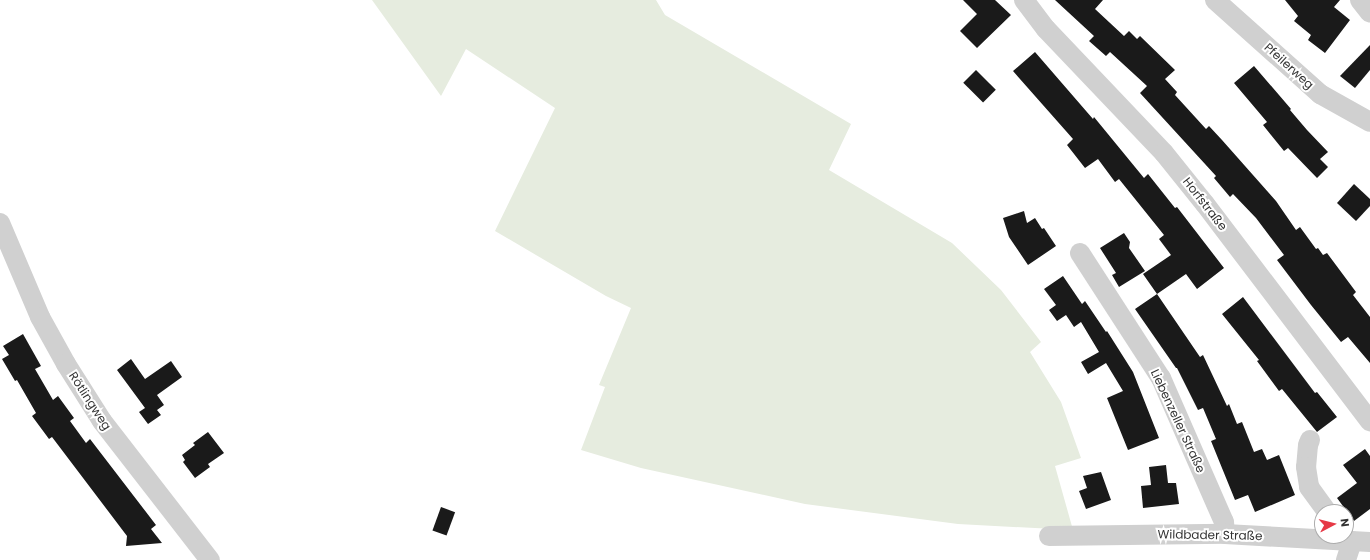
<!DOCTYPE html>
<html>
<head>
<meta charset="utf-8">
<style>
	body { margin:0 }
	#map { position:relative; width:1370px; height:560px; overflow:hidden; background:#fff; font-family:Poppins,sans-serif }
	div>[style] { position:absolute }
	.green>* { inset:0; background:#e6ecdf }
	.building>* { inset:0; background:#1a1a1a; transform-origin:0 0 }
	.minor>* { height:20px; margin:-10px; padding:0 10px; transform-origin:10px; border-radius:10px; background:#d0d0d0 }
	span { translate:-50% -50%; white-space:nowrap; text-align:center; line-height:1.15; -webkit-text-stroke:4px #fff; paint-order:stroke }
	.street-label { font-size:12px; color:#333 }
	.north { position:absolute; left:1314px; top:504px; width:40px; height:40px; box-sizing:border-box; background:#fff; border:1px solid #adadad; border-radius:50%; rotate:83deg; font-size:11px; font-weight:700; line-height:16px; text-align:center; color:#333 }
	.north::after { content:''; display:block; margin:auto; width:14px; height:18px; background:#e63946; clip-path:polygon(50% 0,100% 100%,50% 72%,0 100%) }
</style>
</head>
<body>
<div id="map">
	<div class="green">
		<i style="clip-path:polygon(372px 0,656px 0,665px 15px,851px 124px,829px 170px,952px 243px,1001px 290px,1041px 342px,1030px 352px,1061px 402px,1081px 458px,1055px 466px,1073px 530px,958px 524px,805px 504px,641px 468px,581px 450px,605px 387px,599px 385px,631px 308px,606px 296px,495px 231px,555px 108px,466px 49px,441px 96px)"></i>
	</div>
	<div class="building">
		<i style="clip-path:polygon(963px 0,995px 0,1011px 15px,977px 48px,960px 31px,977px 14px)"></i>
		<i style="clip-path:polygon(1055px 0,1103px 0,1095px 9px,1124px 36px,1129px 31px,1137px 39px,1140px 36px,1175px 70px,1165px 79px,1177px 92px,1175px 95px,1206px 129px,1209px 126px,1222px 140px,1276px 201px,1296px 230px,1300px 227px,1316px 249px,1318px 248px,1323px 255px,1327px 253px,1356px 292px,1353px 295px,1370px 317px,1370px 363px,1348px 337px,1341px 342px,1311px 305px,1277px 260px,1284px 255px,1256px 218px,1233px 194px,1230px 197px,1214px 178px,1216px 176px,1140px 93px,1147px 86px,1110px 52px,1106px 56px,1089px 41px,1094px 36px)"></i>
		<i style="clip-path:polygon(1285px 0,1340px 0,1334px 7px,1350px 20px,1325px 53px,1308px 40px,1311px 35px,1294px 21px,1298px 16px)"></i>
		<i style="clip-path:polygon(1370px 45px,1370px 70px,1355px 88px,1340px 76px)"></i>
		<i style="clip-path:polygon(1035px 52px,1093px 119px,1094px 117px,1144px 178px,1148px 174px,1175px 208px,1177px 207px,1224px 268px,1197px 289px,1186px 274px,1157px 294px,1143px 274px,1171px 255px,1159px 239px,1164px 235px,1119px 179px,1115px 182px,1098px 159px,1085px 168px,1067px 145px,1073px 139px,1013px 71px)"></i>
		<i style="clip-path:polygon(1254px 66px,1291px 109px,1290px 110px,1307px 130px,1328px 152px,1320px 159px,1328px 167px,1317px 178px,1288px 148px,1284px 151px,1263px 125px,1267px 122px,1234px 83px)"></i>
		<i style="left:976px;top:70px;width:28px;height:18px;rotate:45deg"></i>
		<i style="clip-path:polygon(1354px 184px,1370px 199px,1370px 206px,1356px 221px,1337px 203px)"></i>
		<i style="clip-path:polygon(1024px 211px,1027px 223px,1035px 218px,1042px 229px,1044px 228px,1056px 246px,1028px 265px,1009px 237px,1003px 218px)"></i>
		<i style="clip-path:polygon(1124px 233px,1130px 242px,1129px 248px,1145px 271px,1119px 287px,1112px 275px,1116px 273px,1100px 248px)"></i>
		<i style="clip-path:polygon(1063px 276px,1082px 304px,1085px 301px,1106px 332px,1107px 331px,1133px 372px,1159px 438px,1128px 450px,1107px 398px,1123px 391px,1106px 363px,1088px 374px,1081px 362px,1099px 352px,1081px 322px,1074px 327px,1066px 315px,1057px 321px,1049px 310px,1056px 305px,1044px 289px)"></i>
		<i style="clip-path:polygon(1157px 294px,1200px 357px,1203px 355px,1227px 406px,1229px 404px,1237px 424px,1242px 422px,1254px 452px,1262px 449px,1267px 460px,1279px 455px,1295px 495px,1255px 512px,1248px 495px,1235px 500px,1211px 441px,1216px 439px,1203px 408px,1198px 410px,1177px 368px,1176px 368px,1135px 309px)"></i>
		<i style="clip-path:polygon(1243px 297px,1315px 393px,1317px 392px,1337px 417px,1317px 432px,1282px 389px,1279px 391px,1257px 361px,1259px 360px,1222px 314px)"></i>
		<i style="clip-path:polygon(23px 334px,41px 366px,35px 369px,53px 400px,58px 396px,74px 418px,70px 421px,86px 443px,90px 439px,156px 525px,151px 529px,162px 543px,126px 546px,127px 536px,52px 437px,49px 439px,32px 416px,36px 413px,17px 380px,15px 381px,2px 359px,9px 355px,3px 346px)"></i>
		<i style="clip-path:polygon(131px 359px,145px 379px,171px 361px,182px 377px,157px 395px,164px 405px,157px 410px,161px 415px,148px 424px,139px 412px,145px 408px,117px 370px)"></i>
		<i style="clip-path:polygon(208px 432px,224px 453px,208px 464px,210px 467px,195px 478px,183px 462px,185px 460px,182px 455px,195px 445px,193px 443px)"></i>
		<i style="clip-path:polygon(1365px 449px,1370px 456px,1370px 509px,1354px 521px,1337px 498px,1357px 483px,1343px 465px)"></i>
		<i style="clip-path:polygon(1166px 465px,1168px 483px,1176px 483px,1179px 504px,1143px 508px,1141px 486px,1151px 485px,1149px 467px)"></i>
		<i style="clip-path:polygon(1101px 472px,1111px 500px,1086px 509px,1079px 491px,1087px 488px,1083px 476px)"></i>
		<i style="left:441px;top:507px;width:15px;height:25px;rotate:20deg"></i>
	</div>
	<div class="minor">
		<i style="left:1024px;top:0;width:36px;rotate:53deg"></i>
		<i style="left:1046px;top:29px;width:171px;rotate:46.4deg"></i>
		<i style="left:1164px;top:153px;width:65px;rotate:51.2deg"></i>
		<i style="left:1205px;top:204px;width:273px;rotate:52.8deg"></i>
		<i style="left:1215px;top:0;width:141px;rotate:41.8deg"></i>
		<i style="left:1320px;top:94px;width:57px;rotate:29.2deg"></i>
		<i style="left:1360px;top:0;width:16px;rotate:52deg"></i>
		<i style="left:0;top:223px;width:102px;rotate:66.9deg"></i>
		<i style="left:40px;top:317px;width:54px;rotate:61deg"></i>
		<i style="left:66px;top:364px;width:67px;rotate:57.7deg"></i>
		<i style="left:102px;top:421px;width:176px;rotate:52.2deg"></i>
		<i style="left:1080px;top:253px;width:149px;rotate:57.1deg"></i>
		<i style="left:1161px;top:378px;width:157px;rotate:66.4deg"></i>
		<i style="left:1224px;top:522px;width:12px;rotate:85deg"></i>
		<i style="left:1310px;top:440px;width:5px;rotate:112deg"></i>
		<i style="left:1308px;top:445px;width:22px;rotate:95deg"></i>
		<i style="left:1306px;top:467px;width:20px;rotate:81deg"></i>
		<i style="left:1309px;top:487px;width:31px;rotate:54deg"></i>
		<i style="left:1049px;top:536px;width:176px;rotate:-0.7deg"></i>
		<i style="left:1225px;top:534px;width:145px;rotate:3.2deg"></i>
		<i style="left:1346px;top:560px;width:20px;rotate:-72deg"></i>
	</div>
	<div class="street-label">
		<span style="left:1289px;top:66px;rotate:42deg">Pfeilerweg</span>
		<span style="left:1205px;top:204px;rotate:52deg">Horfstraße</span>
		<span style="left:90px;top:401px;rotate:57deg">Rötlingweg</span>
		<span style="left:1178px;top:421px;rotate:65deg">Liebenzeller Straße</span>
		<span style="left:1210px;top:535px;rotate:1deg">Wildbader Straße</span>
	</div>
	<div class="north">N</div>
</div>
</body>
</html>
